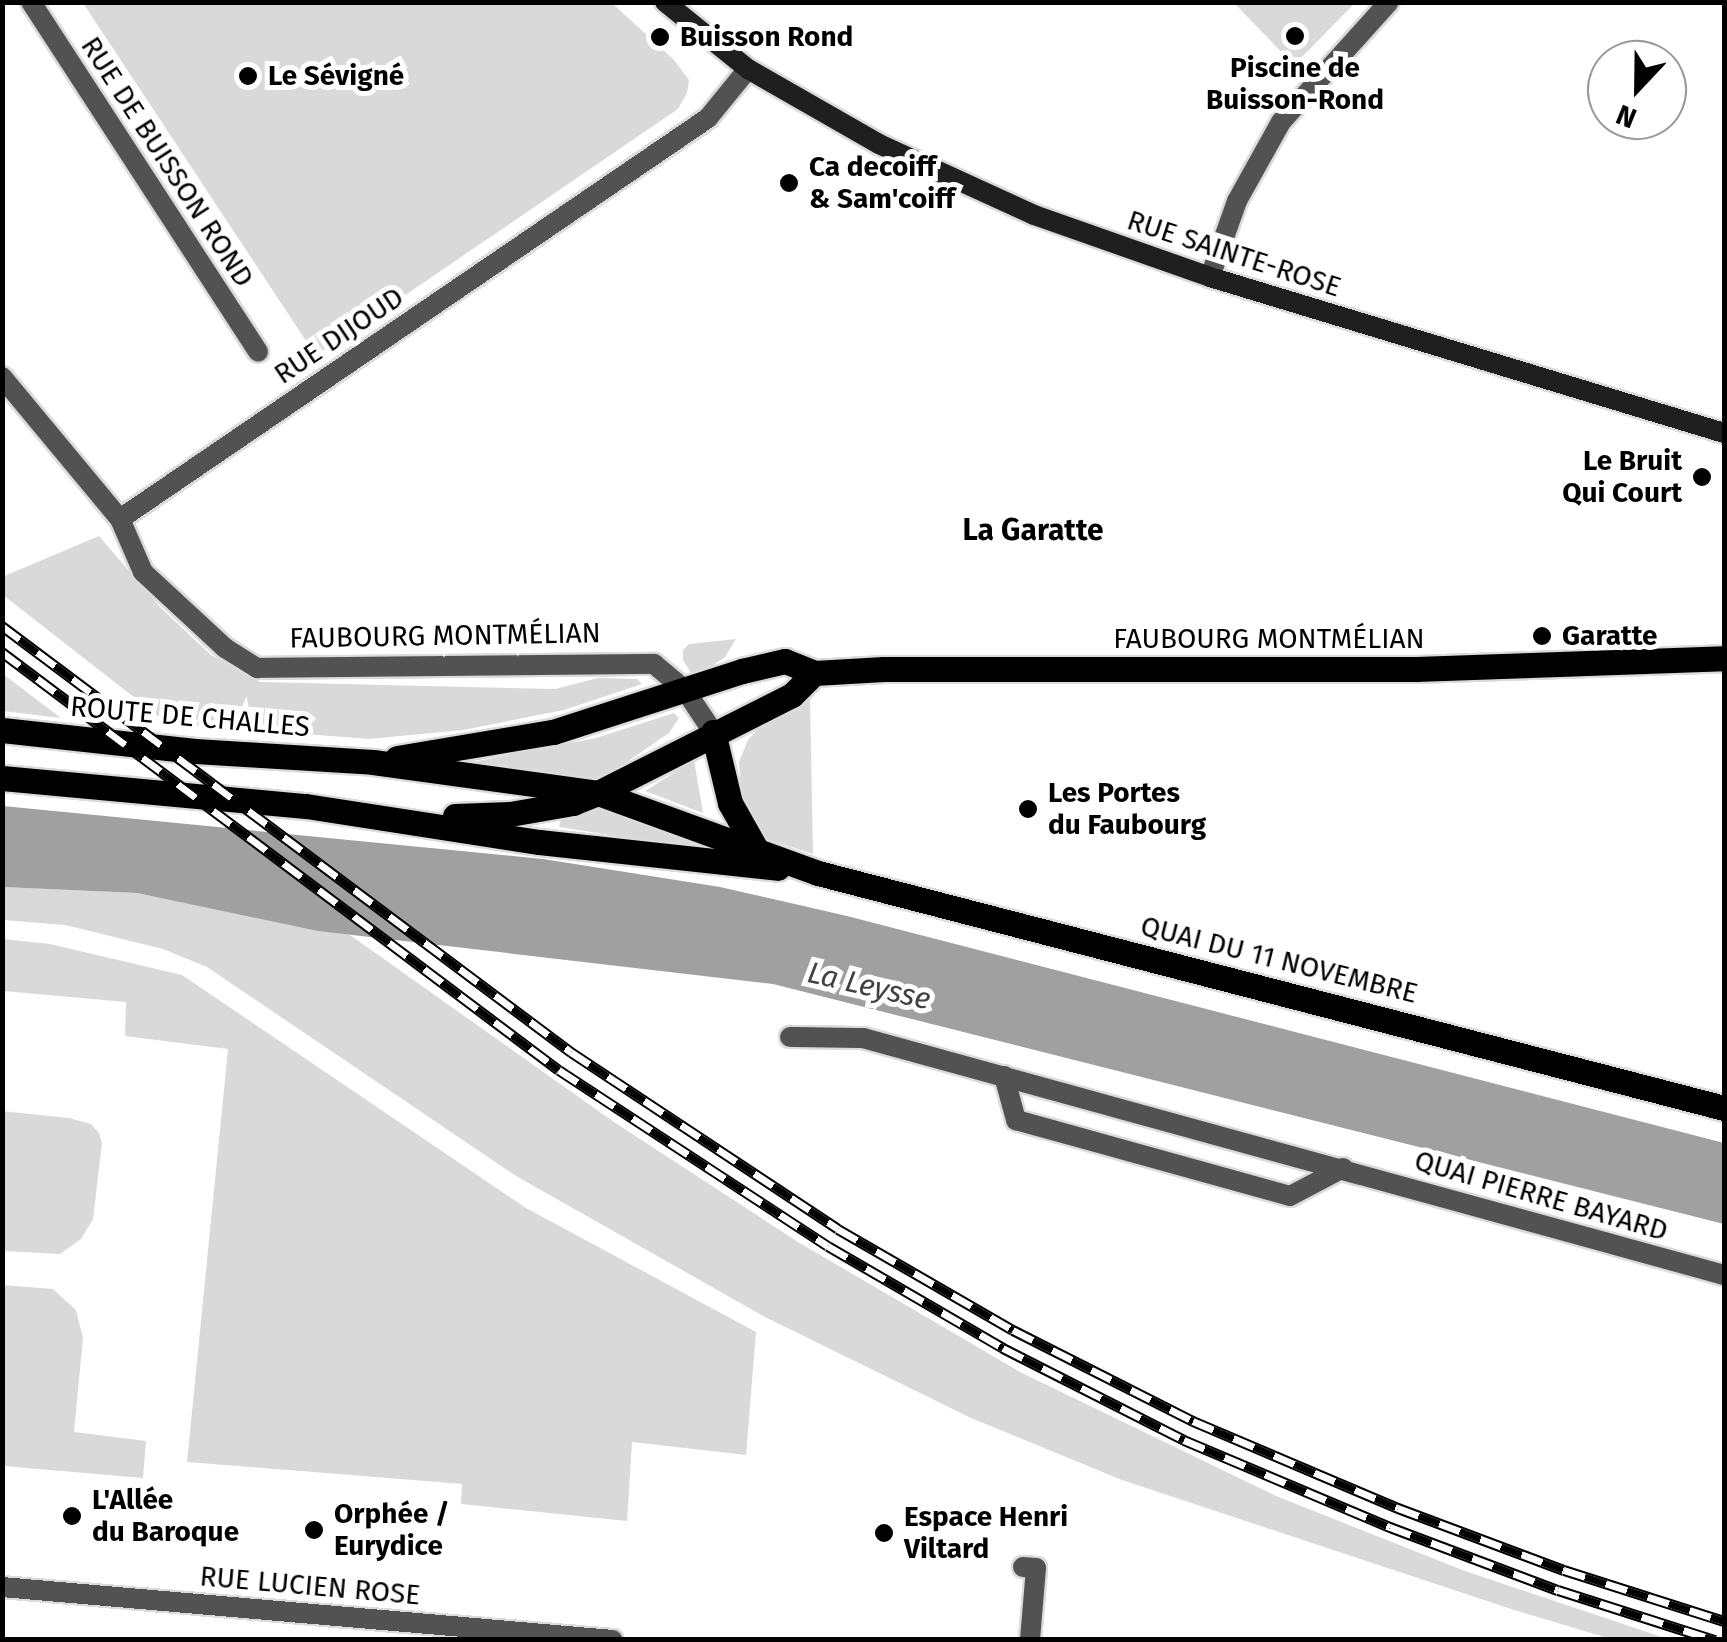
<!DOCTYPE html>
<html>
<head>
<meta charset="utf-8">
<style>
	body { margin:0 }
	#map { position:relative; width:1727px; height:1642px; overflow:hidden; background:#fff; font-family:"Fira Sans",sans-serif }
	div>[style] { position:absolute }
	.green>* { inset:0; background:#d9d9d9 }
	.water>* { inset:0; background:#a0a0a0 }
	.roads { filter:drop-shadow(2px 0 #dbdbdb) drop-shadow(-2px 0 #dbdbdb) drop-shadow(0 2px #dbdbdb) drop-shadow(0 -2px #dbdbdb) }
	.minor>* { height:20px; margin:-10px; padding:0 10px; transform-origin:10px; border-radius:10px; background:#525252 }
	.secondary>* { height:20px; margin:-10px; padding:0 10px; transform-origin:10px; border-radius:10px; background:#1f1f1f }
	.primary>* { height:25px; margin:-12.5px; padding:0 12.5px; transform-origin:12.5px; border-radius:12.5px; background:#000 }
	.rail>* { height:11px; margin-top:-5.5px; transform-origin:0; background:repeating-linear-gradient(90deg,#fff 0 22px,#000 0 44px); box-sizing:border-box; border-block:2px solid #000 }
	.dots>* { width:28px; height:28px; translate:-50% -50%; box-sizing:border-box; border:5px solid #fff; border-radius:50% }
	span { translate:-50% -50%; white-space:nowrap; text-align:center; line-height:1.15; -webkit-text-stroke:10px #fff; paint-order:stroke }
	.poi-label { font-size:28px; color:#000; font-weight:700 }
	.left { translate:0 -50%; text-align:left }
	.right { translate:-100% -50%; text-align:right }
	.street-label { font-size:28px; color:#000 }
	.neighbourhood-label { font-size:30px; color:#000; font-weight:700 }
	.water-label { font-size:30px; color:#414141; font-style:italic }
	.frame { position:absolute; inset:0; border:5px solid #000; pointer-events:none }
	.north { position:absolute; left:1587px; top:40px; width:100px; height:100px; box-sizing:border-box; background:#fff; border:2px solid #999; border-radius:50%; rotate:202deg; font-size:28px; font-weight:700; line-height:40px; text-align:center; color:#000 }
	.north::after { content:''; display:block; margin:auto; width:35px; height:45px; background:#000; clip-path:polygon(50% 0,100% 100%,50% 72%,0 100%) }
</style>
</head>
<body>
<div id="map">
	<div class="green">
		<i style="clip-path:polygon(83px 3px,612px 3px,674px 60px,689px 80px,687px 93px,678px 109px,316px 356px)"></i>
		<i style="clip-path:polygon(1234px 3px,1355px 3px,1294px 65px)"></i>
		<i style="clip-path:polygon(99px 536px,161px 608px,211px 655px,260px 682px,555px 689px,598px 678px,637px 679px,642px 684px,564px 710px,463px 730px,369px 739px,167px 723px,3px 595px,2px 577px)"></i>
		<i style="clip-path:polygon(736px 639px,725px 657px,712px 666px,691px 673px,683px 660px,683px 650px,689px 644px)"></i>
		<i style="clip-path:polygon(3px 674px,61px 718px,3px 711px)"></i>
		<i style="clip-path:polygon(810px 697px,813px 854px,767px 839px,752px 825px,741px 788px,739px 762px,748px 740px,768px 717px)"></i>
		<i style="clip-path:polygon(674px 713px,679px 718px,669px 733px,602px 779px,467px 763px,596px 738px)"></i>
		<i style="clip-path:polygon(694px 760px,703px 813px,645px 791px)"></i>
		<i style="clip-path:polygon(604px 806px,689px 838px,692px 848px,559px 827px,561px 820px)"></i>
		<i style="clip-path:polygon(3px 887px,137px 893px,350px 935px,614px 1122px,798px 1242px,1022px 1373px,1276px 1496px,1465px 1571px,1668px 1639px,1611px 1639px,1511px 1609px,1122px 1480px,971px 1418px,765px 1317px,516px 1176px,207px 967px,163px 949px,65px 925px,3px 920px)"></i>
		<i style="clip-path:polygon(3px 939px,50px 944px,182px 975px,526px 1208px,756px 1332px,746px 1455px,632px 1442px,627px 1521px,461px 1504px,462px 1484px,187px 1462px,228px 1049px,125px 1036px,126px 1002px,3px 991px)"></i>
		<i style="clip-path:polygon(2px 1111px,69px 1118px,91px 1124px,99px 1133px,102px 1143px,93px 1219px,81px 1239px,60px 1254px,3px 1251px)"></i>
		<i style="clip-path:polygon(2px 1285px,53px 1289px,76px 1310px,83px 1338px,74px 1432px,146px 1441px,143px 1478px,3px 1466px)"></i>
	</div>
	<div class="water">
		<i style="clip-path:polygon(3px 806px,543px 859px,720px 887px,847px 916px,1724px 1143px,1724px 1224px,773px 984px,318px 931px,137px 893px,3px 887px)"></i>
	</div>
	<div class="roads">
		<div class="minor">
			<i style="left:31px;top:2px;width:417px;rotate:57deg"></i>
			<i style="left:1210px;top:277px;width:81px;rotate:-70.4deg"></i>
			<i style="left:1237px;top:201px;width:90px;rotate:-60.9deg"></i>
			<i style="left:1281px;top:122px;width:161px;rotate:-48deg"></i>
			<i style="left:2px;top:377px;width:185px;rotate:50.3deg"></i>
			<i style="left:120px;top:519px;width:58px;rotate:66.5deg"></i>
			<i style="left:143px;top:572px;width:112px;rotate:42.8deg"></i>
			<i style="left:225px;top:648px;width:38px;rotate:32deg"></i>
			<i style="left:257px;top:668px;width:397px;rotate:-0.6deg"></i>
			<i style="left:654px;top:664px;width:40px;rotate:40deg"></i>
			<i style="left:685px;top:690px;width:50px;rotate:56.3deg"></i>
			<i style="left:120px;top:519px;width:712px;rotate:-34.29deg"></i>
			<i style="left:708px;top:118px;width:63px;rotate:-50.8deg"></i>
			<i style="left:790px;top:1037px;width:73px;rotate:0.8deg"></i>
			<i style="left:863px;top:1038px;width:893px;rotate:15.39deg"></i>
			<i style="left:1004px;top:1076px;width:46px;rotate:74.7deg"></i>
			<i style="left:1016px;top:1120px;width:284px;rotate:15.5deg"></i>
			<i style="left:1290px;top:1196px;width:60px;rotate:-27.8deg"></i>
			<i style="left:1023px;top:1567px;width:13px;rotate:4deg"></i>
			<i style="left:1036px;top:1568px;width:72px;rotate:94.8deg"></i>
			<i style="left:2px;top:1587px;width:613px;rotate:4.96deg"></i>
		</div>
		<div class="secondary">
			<i style="left:665px;top:2px;width:107px;rotate:38.9deg"></i>
			<i style="left:748px;top:69px;width:151px;rotate:29.8deg"></i>
			<i style="left:879px;top:144px;width:170px;rotate:24.6deg"></i>
			<i style="left:1034px;top:215px;width:187px;rotate:19.4deg"></i>
			<i style="left:1210px;top:277px;width:537px;rotate:16.88deg"></i>
		</div>
		<div class="primary">
			<i style="left:2px;top:730px;width:194px;rotate:6.2deg"></i>
			<i style="left:195px;top:751px;width:178px;rotate:3.5deg"></i>
			<i style="left:373px;top:762px;width:227px;rotate:7.8deg"></i>
			<i style="left:598px;top:793px;width:234px;rotate:20deg"></i>
			<i style="left:818px;top:873px;width:936px;rotate:14.54deg"></i>
			<i style="left:713px;top:732px;width:73px;rotate:76.5deg"></i>
			<i style="left:730px;top:803px;width:53px;rotate:60.5deg"></i>
			<i style="left:397px;top:758px;width:158px;rotate:-9.5deg"></i>
			<i style="left:553px;top:732px;width:199px;rotate:-17.9deg"></i>
			<i style="left:742px;top:671px;width:44px;rotate:-13.1deg"></i>
			<i style="left:785px;top:661px;width:31px;rotate:22deg"></i>
			<i style="left:814px;top:673px;width:70px;rotate:-3.3deg"></i>
			<i style="left:884px;top:669px;width:532px"></i>
			<i style="left:1416px;top:669px;width:308px;rotate:-2deg"></i>
			<i style="left:2px;top:778px;width:305px;rotate:5.3deg"></i>
			<i style="left:306px;top:806px;width:236px;rotate:8.8deg"></i>
			<i style="left:539px;top:842px;width:240px;rotate:6.2deg"></i>
			<i style="left:455px;top:816px;width:55px;rotate:-2.1deg"></i>
			<i style="left:510px;top:814px;width:64px;rotate:-9.9deg"></i>
			<i style="left:573px;top:803px;width:27px;rotate:-22deg"></i>
			<i style="left:598px;top:793px;width:217px;rotate:-26.8deg"></i>
			<i style="left:792px;top:695px;width:31px;rotate:-45deg"></i>
		</div>
	</div>
	<div class="rail">
		<i style="left:2px;top:626px;width:711px;rotate:36.82deg"></i>
		<i style="left:571px;top:1052px;width:320px;rotate:33.5deg"></i>
		<i style="left:838px;top:1229px;width:202px;rotate:30deg"></i>
		<i style="left:1013px;top:1330px;width:202px;rotate:26.8deg"></i>
		<i style="left:1193px;top:1421px;width:223px;rotate:23deg"></i>
		<i style="left:1398px;top:1508px;width:177px;rotate:20.5deg"></i>
		<i style="left:1564px;top:1570px;width:168px;rotate:17.7deg"></i>
		<i style="left:2px;top:652px;width:696px;rotate:36.89deg"></i>
		<i style="left:559px;top:1070px;width:321px;rotate:33.2deg"></i>
		<i style="left:828px;top:1246px;width:203px;rotate:30.2deg"></i>
		<i style="left:1003px;top:1348px;width:203px;rotate:26.9deg"></i>
		<i style="left:1184px;top:1440px;width:224px;rotate:22.9deg"></i>
		<i style="left:1390px;top:1527px;width:179px;rotate:20.6deg"></i>
		<i style="left:1558px;top:1590px;width:165px;rotate:17.7deg"></i>
	</div>
	<div class="dots">
		<i style="left:1295px;top:36px;background:#000"></i>
		<i style="left:660px;top:37px;background:#000"></i>
		<i style="left:248px;top:76px;background:#000"></i>
		<i style="left:789px;top:183px;background:#000"></i>
		<i style="left:1702px;top:477px;background:#000"></i>
		<i style="left:1542px;top:636px;background:#000"></i>
		<i style="left:1028px;top:809px;background:#000"></i>
		<i style="left:72px;top:1516px;background:#000"></i>
		<i style="left:314px;top:1530px;background:#000"></i>
		<i style="left:884px;top:1533px;background:#000"></i>
	</div>
	<div class="poi-label">
		<span class="left" style="left:680px;top:37px">Buisson Rond</span>
		<span style="left:1295px;top:84px">Piscine de<br>Buisson-Rond</span>
		<span class="left" style="left:268px;top:76px">Le Sévigné</span>
		<span class="left" style="left:809px;top:183px">Ca decoiff<br>&amp; Sam'coiff</span>
		<span class="right" style="left:1682px;top:477px">Le Bruit<br>Qui Court</span>
		<span class="left" style="left:1562px;top:636px">Garatte</span>
		<span class="left" style="left:1048px;top:809px">Les Portes<br>du Faubourg</span>
		<span class="left" style="left:92px;top:1516px">L'Allée<br>du Baroque</span>
		<span class="left" style="left:334px;top:1530px">Orphée /<br>Eurydice</span>
		<span class="left" style="left:904px;top:1533px">Espace Henri<br>Viltard</span>
	</div>
	<div class="street-label">
		<span style="left:167px;top:162px;rotate:57deg">RUE DE BUISSON ROND</span>
		<span style="left:1234px;top:254px;rotate:18deg">RUE SAINTE-ROSE</span>
		<span style="left:339px;top:336px;rotate:-34deg">RUE DIJOUD</span>
		<span style="left:445px;top:636px;rotate:-1deg">FAUBOURG MONTMÉLIAN</span>
		<span style="left:1269px;top:639px">FAUBOURG MONTMÉLIAN</span>
		<span style="left:190px;top:717px;rotate:5deg">ROUTE DE CHALLES</span>
		<span style="left:1279px;top:960px;rotate:14deg">QUAI DU 11 NOVEMBRE</span>
		<span style="left:1541px;top:1196px;rotate:16deg">QUAI PIERRE BAYARD</span>
		<span style="left:310px;top:1586px;rotate:5deg">RUE LUCIEN ROSE</span>
	</div>
	<div class="neighbourhood-label">
		<span style="left:1033px;top:530px">La Garatte</span>
	</div>
	<div class="water-label">
		<span style="left:869px;top:986px;rotate:13deg">La Leysse</span>
	</div>
	<div class="frame"></div>
	<div class="north">N</div>
</div>
</body>
</html>
